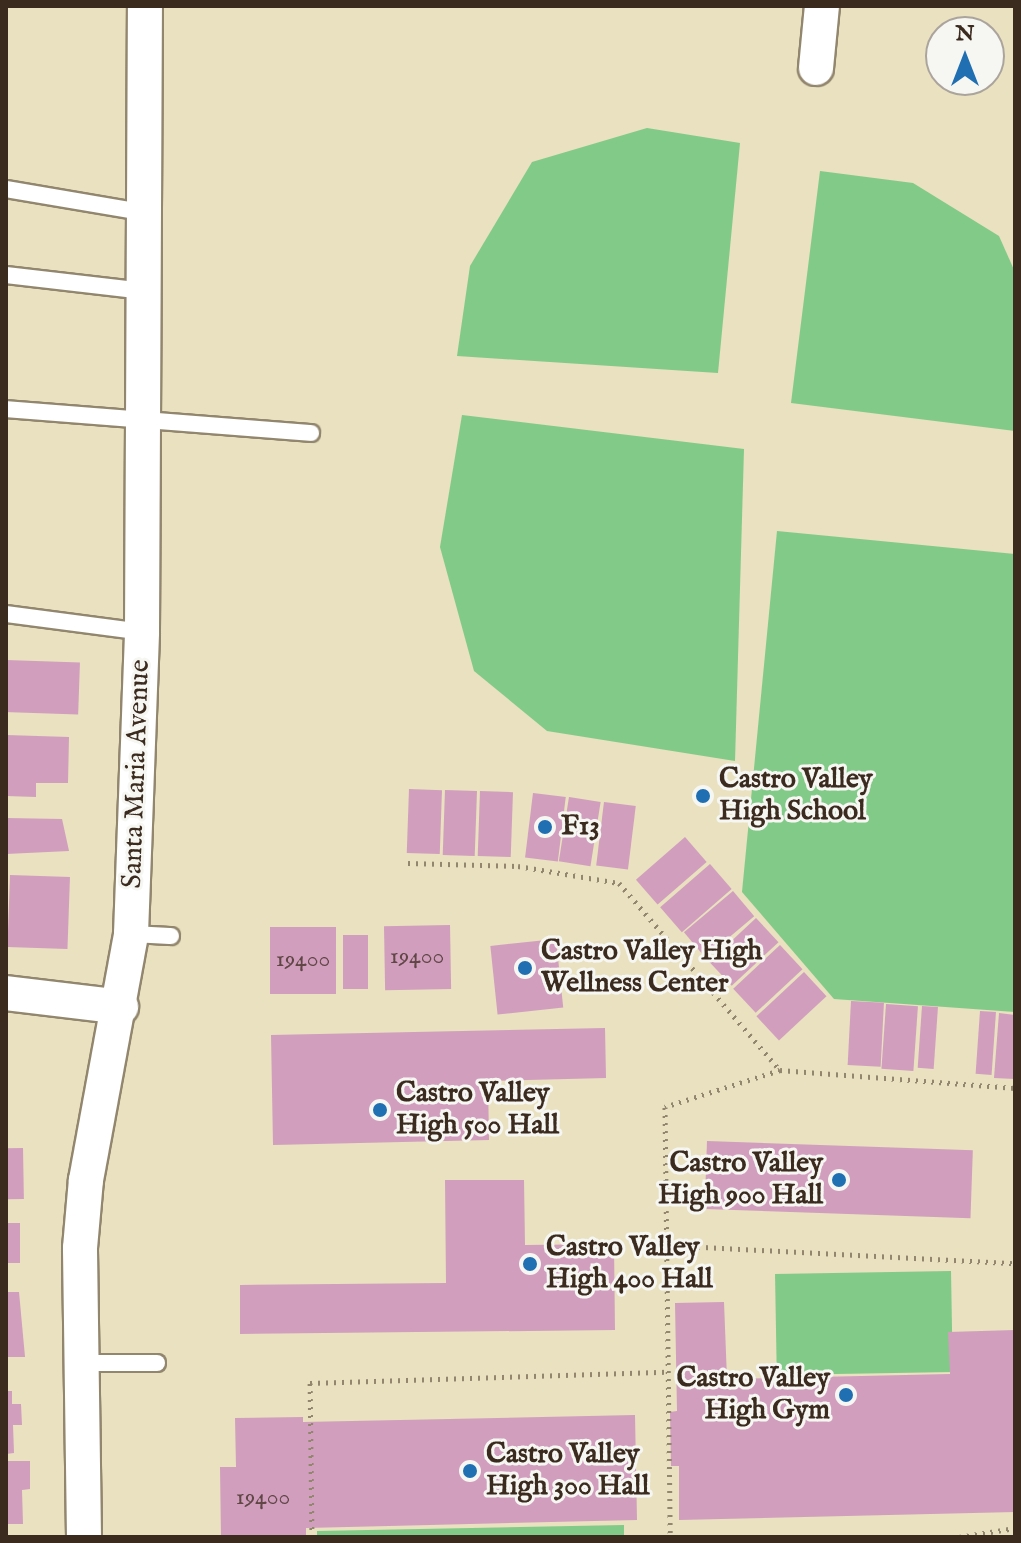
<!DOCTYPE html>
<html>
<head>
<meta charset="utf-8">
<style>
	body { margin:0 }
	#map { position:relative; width:1021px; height:1543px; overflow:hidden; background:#e9e1bf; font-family:"IM FELL English",serif }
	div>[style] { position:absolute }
	.green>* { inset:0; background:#82ca87; transform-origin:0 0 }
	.building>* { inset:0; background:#d19ebe; transform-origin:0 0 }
	.path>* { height:5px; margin-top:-2.5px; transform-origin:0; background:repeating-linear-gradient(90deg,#92866e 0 2px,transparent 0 8px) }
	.roads { filter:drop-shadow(2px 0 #92866e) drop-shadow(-2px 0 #92866e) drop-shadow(0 2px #92866e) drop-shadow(0 -2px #92866e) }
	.lane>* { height:16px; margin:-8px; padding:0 8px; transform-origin:8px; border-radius:8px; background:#fff }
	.street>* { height:34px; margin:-17px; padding:0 17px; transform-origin:17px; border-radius:17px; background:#fff }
	.dots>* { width:22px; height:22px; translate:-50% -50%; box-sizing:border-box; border:4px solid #f6f6f2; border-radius:50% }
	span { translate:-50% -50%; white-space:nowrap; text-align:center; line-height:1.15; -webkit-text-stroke:6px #f6f6f2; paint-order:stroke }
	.number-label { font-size:24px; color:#604746 }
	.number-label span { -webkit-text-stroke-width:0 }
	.street-label { font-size:28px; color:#3b2a1e }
	.poi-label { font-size:28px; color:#3b2a1e; font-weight:700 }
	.left { translate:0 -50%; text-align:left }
	.right { translate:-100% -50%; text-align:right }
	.frame { position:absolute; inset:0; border:8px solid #3b2a1e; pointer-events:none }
	.north { position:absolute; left:925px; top:16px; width:80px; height:80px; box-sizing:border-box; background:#f6f6f2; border:2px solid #aba49d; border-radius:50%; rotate:0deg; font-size:22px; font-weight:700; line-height:32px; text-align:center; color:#3b2a1e }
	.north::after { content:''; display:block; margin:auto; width:28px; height:36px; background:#1f6fb2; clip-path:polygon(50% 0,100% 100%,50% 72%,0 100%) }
</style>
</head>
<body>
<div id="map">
	<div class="green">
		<i style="clip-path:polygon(647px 128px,740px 143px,718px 373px,457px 356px,470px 266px,532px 162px)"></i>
		<i style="clip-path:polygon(820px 171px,913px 183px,999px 236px,1015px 272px,1015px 431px,791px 403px)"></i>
		<i style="clip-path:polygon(462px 415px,744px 449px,735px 761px,547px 731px,474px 671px,440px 547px)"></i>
		<i style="clip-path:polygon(777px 531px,1015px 554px,1015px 1012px,834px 999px,742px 892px)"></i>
		<i style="left:951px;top:1271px;width:101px;height:176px;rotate:89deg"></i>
		<i style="clip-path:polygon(624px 1525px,624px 1537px,317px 1537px,317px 1531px)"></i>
	</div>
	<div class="building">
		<i style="left:6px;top:660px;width:74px;height:52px;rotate:2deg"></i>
		<i style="clip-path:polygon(6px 735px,69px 737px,68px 783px,36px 783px,36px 797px,6px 796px)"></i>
		<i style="left:409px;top:789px;width:33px;height:64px;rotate:2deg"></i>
		<i style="left:445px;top:790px;width:32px;height:65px;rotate:2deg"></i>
		<i style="left:480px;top:791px;width:33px;height:65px;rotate:2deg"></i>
		<i style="left:533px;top:793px;width:33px;height:65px;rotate:7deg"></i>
		<i style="left:569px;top:797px;width:32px;height:65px;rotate:9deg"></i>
		<i style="left:604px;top:802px;width:32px;height:64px;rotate:7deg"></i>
		<i style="clip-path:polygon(6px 818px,62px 819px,69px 851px,6px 854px)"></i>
		<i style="left:685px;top:837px;width:33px;height:65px;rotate:49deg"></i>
		<i style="left:710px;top:864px;width:33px;height:66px;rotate:49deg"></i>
		<i style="left:10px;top:875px;width:60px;height:72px;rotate:2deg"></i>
		<i style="left:733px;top:891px;width:33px;height:64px;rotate:50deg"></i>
		<i style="left:756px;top:918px;width:33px;height:64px;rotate:47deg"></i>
		<i style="left:450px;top:925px;width:64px;height:66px;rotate:89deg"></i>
		<i style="left:270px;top:927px;width:66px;height:67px"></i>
		<i style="left:343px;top:935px;width:25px;height:54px"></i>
		<i style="left:556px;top:939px;width:69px;height:66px;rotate:84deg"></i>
		<i style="left:780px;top:945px;width:33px;height:64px;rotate:47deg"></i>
		<i style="left:804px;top:972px;width:33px;height:65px;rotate:47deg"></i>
		<i style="left:851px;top:1001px;width:33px;height:64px;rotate:3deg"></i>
		<i style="left:886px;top:1004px;width:32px;height:65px;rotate:4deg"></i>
		<i style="left:922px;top:1006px;width:16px;height:62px;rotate:4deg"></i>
		<i style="left:980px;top:1011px;width:16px;height:63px;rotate:4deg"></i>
		<i style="clip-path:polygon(999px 1013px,1015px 1015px,1015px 1079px,994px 1078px)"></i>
		<i style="clip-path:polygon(605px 1028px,606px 1078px,488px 1081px,489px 1140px,273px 1145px,271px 1035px)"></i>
		<i style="left:707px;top:1141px;width:266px;height:68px;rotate:2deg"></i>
		<i style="left:23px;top:1148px;width:51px;height:17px;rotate:89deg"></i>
		<i style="clip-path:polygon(445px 1180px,524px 1180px,525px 1245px,614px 1244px,615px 1330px,240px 1334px,240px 1285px,446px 1283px)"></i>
		<i style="left:6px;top:1223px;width:14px;height:40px"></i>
		<i style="clip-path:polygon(6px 1292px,19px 1292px,25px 1357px,6px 1357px)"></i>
		<i style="clip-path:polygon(724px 1302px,727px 1379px,950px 1374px,948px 1332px,1015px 1330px,1015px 1512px,679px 1520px,679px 1466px,671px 1466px,670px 1412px,677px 1411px,675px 1303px)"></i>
		<i style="clip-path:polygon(6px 1391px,12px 1391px,12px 1404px,21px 1404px,22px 1425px,13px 1425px,14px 1453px,6px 1454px)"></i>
		<i style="clip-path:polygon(635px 1415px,637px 1520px,306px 1528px,306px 1537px,221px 1537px,220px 1467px,236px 1467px,235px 1418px,303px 1417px,303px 1422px)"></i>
		<i style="clip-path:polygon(6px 1461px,30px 1461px,30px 1489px,22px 1490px,23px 1524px,6px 1524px)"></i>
	</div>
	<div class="path">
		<i style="left:408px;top:863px;width:110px;rotate:1.6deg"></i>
		<i style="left:518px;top:866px;width:102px;rotate:9.6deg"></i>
		<i style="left:619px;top:883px;width:247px;rotate:49.3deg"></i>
		<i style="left:780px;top:1070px;width:121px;rotate:162.2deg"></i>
		<i style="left:665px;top:1107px;width:430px;rotate:89.3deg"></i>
		<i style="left:780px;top:1070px;width:236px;rotate:4.4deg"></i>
		<i style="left:666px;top:1245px;width:349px;rotate:3deg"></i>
		<i style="left:312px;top:1537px;width:154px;rotate:-90.7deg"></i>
		<i style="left:310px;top:1383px;width:357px;rotate:-1.8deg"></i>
		<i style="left:959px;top:1537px;width:57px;rotate:-9.1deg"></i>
	</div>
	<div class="roads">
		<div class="lane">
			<i style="left:6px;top:189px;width:138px;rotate:9.6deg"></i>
			<i style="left:6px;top:275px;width:139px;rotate:6.6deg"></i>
			<i style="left:6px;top:409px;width:306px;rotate:4.5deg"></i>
			<i style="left:6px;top:614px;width:137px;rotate:7.5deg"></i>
			<i style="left:131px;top:934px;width:40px;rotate:2.9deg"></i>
			<i style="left:81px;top:1363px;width:76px"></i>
		</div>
		<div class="street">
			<i style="left:816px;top:68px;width:62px;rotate:-84.5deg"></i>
			<i style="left:6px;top:993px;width:116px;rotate:6.9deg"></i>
			<i style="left:84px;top:1537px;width:289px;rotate:-90.8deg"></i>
			<i style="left:80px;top:1248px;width:68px;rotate:-85deg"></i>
			<i style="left:86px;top:1180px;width:250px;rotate:-79.6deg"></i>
			<i style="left:131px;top:934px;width:302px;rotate:-87.9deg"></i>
			<i style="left:142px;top:632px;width:626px;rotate:-89.73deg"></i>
		</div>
	</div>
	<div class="dots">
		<i style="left:703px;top:796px;background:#1f6fb2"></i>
		<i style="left:545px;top:827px;background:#1f6fb2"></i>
		<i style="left:525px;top:968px;background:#1f6fb2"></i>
		<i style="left:380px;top:1110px;background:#1f6fb2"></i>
		<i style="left:839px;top:1180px;background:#1f6fb2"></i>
		<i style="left:530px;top:1264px;background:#1f6fb2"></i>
		<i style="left:846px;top:1395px;background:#1f6fb2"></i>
		<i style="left:470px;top:1471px;background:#1f6fb2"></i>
	</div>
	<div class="number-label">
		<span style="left:417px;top:957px">19400</span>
		<span style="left:303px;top:960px">19400</span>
		<span style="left:263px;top:1498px">19400</span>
	</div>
	<div class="street-label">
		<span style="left:137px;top:774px;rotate:-88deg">Santa Maria Avenue</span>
	</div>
	<div class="poi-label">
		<span class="left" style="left:719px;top:796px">Castro Valley<br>High School</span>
		<span class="left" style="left:561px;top:827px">F13</span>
		<span class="left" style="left:541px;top:968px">Castro Valley High<br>Wellness Center</span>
		<span class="left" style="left:396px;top:1110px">Castro Valley<br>High 500 Hall</span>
		<span class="right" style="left:823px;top:1180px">Castro Valley<br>High 900 Hall</span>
		<span class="left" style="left:546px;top:1264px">Castro Valley<br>High 400 Hall</span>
		<span class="right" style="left:830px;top:1395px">Castro Valley<br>High Gym</span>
		<span class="left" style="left:486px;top:1471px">Castro Valley<br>High 300 Hall</span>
	</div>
	<div class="frame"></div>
	<div class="north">N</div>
</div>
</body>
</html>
